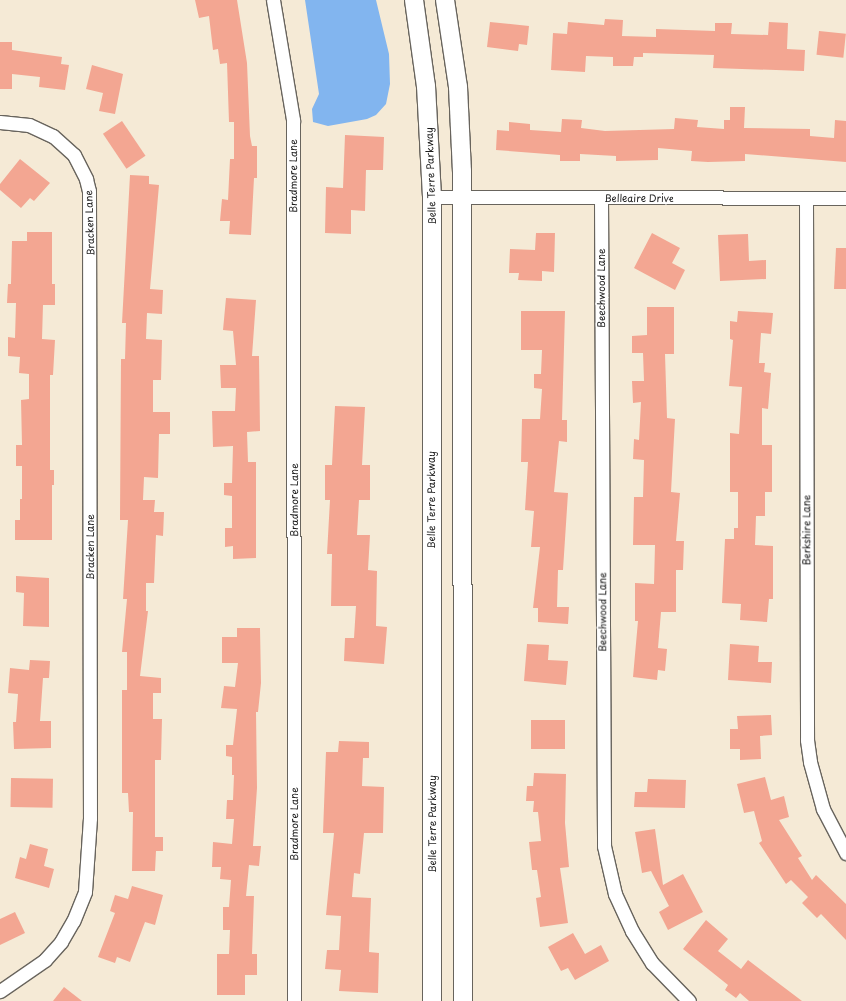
<!DOCTYPE html>
<html>
<head>
<meta charset="utf-8">
<style>
	body { margin:0 }
	#map { position:relative; width:846px; height:1001px; overflow:hidden; background:#f5ead6; font-family:"Playpen Sans",sans-serif }
	div>[style] { position:absolute }
	.water>* { inset:0; background:#82b5ef }
	.building>* { inset:0; background:#f3a692; transform-origin:0 0 }
	.roads { filter:drop-shadow(1px 0 #68645d) drop-shadow(-1px 0 #68645d) drop-shadow(0 1px #68645d) drop-shadow(0 -1px #68645d) }
	.minor>* { height:13px; margin:-6.5px; padding:0 6.5px; transform-origin:6.5px; border-radius:6.5px; background:#fff }
	.secondary>* { height:18px; margin:-9px; padding:0 9px; transform-origin:9px; border-radius:9px; background:#fff }
	span { translate:-50% -50%; white-space:nowrap; text-align:center; line-height:1.15; -webkit-text-stroke:3px #fff; paint-order:stroke }
	.street-label { font-size:10px; color:#1c1c1c }
</style>
</head>
<body>
<div id="map">
	<div class="water">
		<i style="clip-path:polygon(305px 0,376px 0,389px 54px,390px 84px,386px 104px,376px 115px,367px 119px,328px 126px,313px 122px,312px 109px,319px 94px)"></i>
	</div>
	<div class="building">
		<i style="clip-path:polygon(195px 0,237px 0,247px 63px,250px 136px,252px 146px,257px 146px,257px 178px,254px 178px,251px 235px,229px 234px,230px 221px,220px 221px,222px 199px,228px 200px,230px 159px,234px 159px,234px 122px,229px 122px,227px 63px,220px 64px,218px 49px,213px 50px,209px 16px,199px 18px)"></i>
		<i style="clip-path:polygon(605px 19px,623px 20px,622px 36px,656px 37px,656px 29px,715px 31px,715px 23px,732px 23px,731px 34px,768px 35px,769px 22px,788px 23px,787px 49px,805px 50px,804px 71px,713px 68px,714px 55px,643px 53px,643px 57px,634px 57px,633px 66px,613px 66px,613px 57px,586px 56px,585px 72px,551px 70px,553px 33px,567px 34px,568px 22px,604px 25px)"></i>
		<i style="clip-path:polygon(490px 22px,529px 26px,527px 45px,519px 44px,518px 51px,487px 47px)"></i>
		<i style="left:819px;top:31px;width:27px;height:24px;rotate:6deg"></i>
		<i style="clip-path:polygon(0 42px,12px 42px,12px 50px,62px 57px,61px 64px,69px 65px,65px 90px,39px 87px,40px 77px,12px 74px,12px 89px,0 89px)"></i>
		<i style="clip-path:polygon(92px 65px,123px 74px,115px 114px,99px 111px,103px 93px,86px 89px)"></i>
		<i style="clip-path:polygon(730px 107px,745px 107px,744px 128px,810px 129px,810px 136px,834px 138px,835px 120px,846px 121px,846px 162px,745px 154px,745px 161px,708px 162px,691px 161px,692px 151px,658px 148px,658px 160px,616px 161px,616px 156px,580px 154px,580px 161px,560px 161px,560px 155px,496px 150px,497px 130px,509px 131px,509px 122px,530px 124px,530px 130px,561px 132px,562px 119px,582px 120px,581px 128px,605px 131px,674px 129px,675px 118px,698px 120px,697px 127px,724px 129px,724px 120px,730px 120px)"></i>
		<i style="left:122px;top:121px;width:42px;height:23px;rotate:56deg"></i>
		<i style="clip-path:polygon(345px 135px,384px 137px,383px 170px,366px 170px,365px 211px,351px 210px,351px 234px,325px 233px,326px 187px,343px 188px)"></i>
		<i style="clip-path:polygon(20px 159px,50px 183px,34px 201px,30px 198px,21px 208px,0 190px,0 184px)"></i>
		<i style="clip-path:polygon(130px 175px,149px 176px,149px 184px,159px 185px,150px 289px,163px 290px,162px 314px,147px 313px,146px 339px,162px 340px,161px 380px,153px 380px,153px 412px,170px 412px,170px 434px,159px 434px,158px 478px,144px 477px,143px 500px,155px 500px,154px 512px,164px 512px,163px 536px,156px 535px,154px 583px,146px 583px,146px 611px,148px 611px,140px 676px,161px 678px,161px 693px,153px 693px,153px 719px,162px 719px,161px 760px,155px 760px,155px 837px,163px 837px,163px 851px,156px 851px,155px 871px,132px 871px,133px 812px,129px 812px,128px 793px,122px 793px,122px 690px,127px 690px,127px 652px,122px 652px,127px 599px,123px 599px,128px 520px,120px 520px,121px 359px,125px 359px,126px 323px,122px 323px)"></i>
		<i style="clip-path:polygon(27px 232px,52px 232px,52px 284px,55px 284px,55px 305px,43px 305px,42px 339px,55px 340px,53px 375px,50px 375px,50px 470px,54px 470px,54px 485px,52px 485px,52px 540px,15px 540px,15px 520px,20px 520px,20px 499px,22px 499px,22px 466px,16px 466px,16px 445px,22px 445px,21px 400px,29px 399px,29px 374px,19px 373px,20px 357px,8px 356px,8px 337px,15px 338px,16px 303px,7px 303px,8px 284px,11px 284px,12px 241px,27px 241px)"></i>
		<i style="clip-path:polygon(536px 233px,555px 233px,554px 272px,542px 271px,542px 281px,518px 280px,519px 273px,509px 273px,510px 249px,535px 250px)"></i>
		<i style="clip-path:polygon(652px 233px,680px 248px,672px 263px,685px 270px,675px 290px,634px 268px)"></i>
		<i style="clip-path:polygon(748px 234px,749px 261px,766px 260px,766px 279px,720px 281px,718px 235px)"></i>
		<i style="clip-path:polygon(836px 248px,846px 248px,846px 289px,834px 289px)"></i>
		<i style="clip-path:polygon(226px 298px,256px 300px,252px 356px,259px 356px,260px 431px,247px 432px,248px 462px,256px 462px,256px 558px,233px 559px,233px 546px,225px 547px,225px 528px,232px 528px,232px 496px,224px 495px,224px 483px,232px 483px,233px 446px,213px 447px,212px 411px,235px 411px,236px 388px,221px 388px,220px 365px,236px 365px,233px 331px,223px 330px)"></i>
		<i style="clip-path:polygon(647px 307px,674px 307px,674px 354px,665px 354px,667px 418px,675px 419px,671px 492px,680px 493px,676px 541px,684px 541px,683px 570px,676px 570px,676px 612px,661px 612px,658px 648px,667px 649px,665px 671px,658px 670px,657px 680px,633px 677px,638px 621px,635px 621px,635px 583px,654px 584px,655px 545px,633px 545px,634px 497px,643px 497px,644px 460px,633px 459px,634px 439px,639px 440px,641px 402px,633px 403px,632px 381px,644px 381px,643px 353px,632px 353px,632px 336px,647px 335px)"></i>
		<i style="clip-path:polygon(521px 311px,565px 311px,562px 420px,567px 420px,567px 442px,559px 441px,554px 492px,568px 493px,563px 570px,558px 570px,557px 607px,569px 607px,568px 624px,538px 622px,538px 608px,533px 608px,540px 547px,531px 547px,534px 511px,525px 510px,528px 462px,521px 462px,522px 419px,540px 419px,542px 389px,534px 388px,534px 374px,541px 374px,542px 350px,521px 350px)"></i>
		<i style="clip-path:polygon(738px 311px,773px 313px,771px 334px,761px 333px,759px 363px,765px 363px,764px 372px,771px 373px,768px 409px,762px 408px,762px 445px,772px 445px,772px 492px,765px 492px,765px 516px,756px 516px,755px 545px,773px 546px,773px 599px,769px 599px,767px 622px,740px 620px,741px 604px,722px 603px,725px 539px,734px 539px,734px 528px,738px 528px,738px 492px,730px 492px,730px 433px,739px 434px,742px 387px,729px 386px,733px 340px,730px 339px,730px 321px,737px 322px)"></i>
		<i style="clip-path:polygon(335px 406px,365px 407px,362px 465px,370px 465px,370px 500px,359px 500px,357px 535px,370px 535px,368px 570px,377px 571px,376px 626px,387px 627px,384px 664px,344px 661px,345px 638px,354px 638px,356px 606px,331px 606px,332px 554px,327px 554px,330px 500px,325px 500px,325px 465px,332px 465px)"></i>
		<i style="clip-path:polygon(16px 576px,49px 578px,49px 627px,23px 626px,24px 593px,16px 592px)"></i>
		<i style="clip-path:polygon(237px 628px,260px 628px,261px 683px,258px 712px,256px 712px,257px 788px,253px 846px,261px 846px,259px 866px,249px 865px,246px 896px,254px 896px,252px 954px,257px 954px,257px 975px,245px 975px,245px 995px,217px 995px,217px 954px,229px 954px,230px 930px,223px 930px,223px 907px,229px 907px,231px 880px,220px 879px,221px 867px,212px 867px,213px 842px,232px 844px,234px 819px,226px 819px,227px 800px,233px 800px,234px 775px,232px 775px,232px 757px,226px 756px,226px 745px,233px 745px,237px 709px,221px 708px,224px 686px,235px 687px,238px 663px,222px 663px,222px 637px,237px 637px)"></i>
		<i style="clip-path:polygon(527px 644px,549px 645px,548px 660px,568px 661px,566px 685px,524px 681px)"></i>
		<i style="clip-path:polygon(730px 644px,759px 646px,758px 662px,772px 662px,771px 683px,728px 680px)"></i>
		<i style="clip-path:polygon(30px 660px,50px 661px,49px 678px,43px 678px,40px 721px,51px 721px,51px 748px,14px 749px,13px 722px,16px 722px,18px 694px,8px 693px,10px 668px,29px 670px)"></i>
		<i style="clip-path:polygon(771px 715px,772px 735px,760px 736px,761px 759px,740px 760px,740px 749px,730px 749px,730px 729px,738px 729px,737px 716px)"></i>
		<i style="left:565px;top:720px;width:29px;height:34px;rotate:90deg"></i>
		<i style="clip-path:polygon(339px 741px,369px 742px,369px 758px,363px 758px,362px 786px,384px 787px,383px 833px,364px 833px,360px 874px,354px 873px,352px 897px,371px 898px,369px 952px,379px 953px,378px 993px,339px 991px,341px 970px,325px 969px,327px 950px,339px 950px,341px 916px,326px 915px,334px 833px,323px 833px,326px 752px,338px 752px)"></i>
		<i style="clip-path:polygon(534px 773px,566px 774px,565px 823px,569px 867px,560px 868px,568px 923px,540px 927px,536px 898px,541px 897px,537px 870px,532px 870px,529px 842px,541px 841px,538px 812px,533px 812px,534px 801px,526px 801px,527px 786px,533px 786px)"></i>
		<i style="clip-path:polygon(765px 777px,771px 800px,784px 796px,789px 817px,779px 820px,802px 856px,798px 858px,812px 880px,816px 875px,846px 904px,846px 940px,821px 914px,817px 918px,802px 903px,808px 897px,791px 880px,786px 884px,759px 843px,762px 841px,754px 811px,744px 813px,737px 784px)"></i>
		<i style="left:11px;top:778px;width:42px;height:29px;rotate:1deg"></i>
		<i style="clip-path:polygon(648px 779px,686px 780px,685px 808px,634px 807px,635px 792px,647px 792px)"></i>
		<i style="clip-path:polygon(655px 829px,663px 885px,683px 874px,703px 912px,668px 930px,659px 912px,669px 906px,651px 871px,642px 873px,635px 832px)"></i>
		<i style="clip-path:polygon(30px 844px,48px 849px,44px 866px,54px 869px,49px 888px,15px 878px,20px 857px,26px 859px)"></i>
		<i style="clip-path:polygon(132px 886px,163px 895px,155px 925px,145px 922px,130px 962px,117px 957px,115px 963px,98px 957px,115px 913px,110px 911px,115px 895px,128px 899px)"></i>
		<i style="clip-path:polygon(15px 912px,25px 933px,0 945px,0 919px)"></i>
		<i style="clip-path:polygon(706px 920px,728px 939px,718px 951px,741px 969px,748px 960px,802px 1001px,749px 1001px,740px 993px,736px 998px,725px 990px,728px 985px,683px 949px)"></i>
		<i style="clip-path:polygon(573px 933px,585px 954px,601px 945px,609px 961px,575px 980px,568px 968px,561px 971px,548px 947px)"></i>
		<i style="clip-path:polygon(64px 987px,82px 1001px,53px 1001px)"></i>
	</div>
	<div class="roads">
		<div class="minor">
			<i style="left:273px;top:0;width:122px;rotate:80.5deg"></i>
			<i style="left:293px;top:120px;width:881px;rotate:89.93deg"></i>
			<i style="left:0;top:122px;width:29px;rotate:6deg"></i>
			<i style="left:29px;top:125px;width:26px;rotate:25deg"></i>
			<i style="left:53px;top:136px;width:28px;rotate:42deg"></i>
			<i style="left:74px;top:155px;width:27px;rotate:63deg"></i>
			<i style="left:86px;top:179px;width:12px;rotate:76deg"></i>
			<i style="left:89px;top:191px;width:627px;rotate:89.91deg"></i>
			<i style="left:90px;top:818px;width:74px;rotate:93.9deg"></i>
			<i style="left:85px;top:892px;width:31px;rotate:112deg"></i>
			<i style="left:73px;top:921px;width:24px;rotate:120deg"></i>
			<i style="left:61px;top:942px;width:24px;rotate:132deg"></i>
			<i style="left:45px;top:960px;width:55px;rotate:145.4deg"></i>
			<i style="left:432px;top:197px;width:414px;rotate:0.1deg"></i>
			<i style="left:601px;top:198px;width:648px;rotate:89.73deg"></i>
			<i style="left:604px;top:846px;width:49px;rotate:77.1deg"></i>
			<i style="left:615px;top:894px;width:41px;rotate:65.3deg"></i>
			<i style="left:632px;top:931px;width:38px;rotate:58deg"></i>
			<i style="left:652px;top:963px;width:53px;rotate:45.8deg"></i>
			<i style="left:806px;top:198px;width:542px;rotate:89.89deg"></i>
			<i style="left:807px;top:740px;width:22px;rotate:82deg"></i>
			<i style="left:810px;top:762px;width:49px;rotate:74.5deg"></i>
			<i style="left:823px;top:809px;width:50px;rotate:62.4deg"></i>
		</div>
		<div class="secondary">
			<i style="left:414px;top:0;width:87px;rotate:82.1deg"></i>
			<i style="left:426px;top:86px;width:111px;rotate:86.9deg"></i>
			<i style="left:432px;top:197px;width:804px;rotate:90deg"></i>
			<i style="left:445px;top:0;width:88px;rotate:81.5deg"></i>
			<i style="left:458px;top:87px;width:84px;rotate:87.3deg"></i>
			<i style="left:462px;top:171px;width:830px;rotate:89.93deg"></i>
		</div>
	</div>
	<div class="street-label">
		<span style="left:293px;top:176px;rotate:-90deg">Bradmore Lane</span>
		<span style="left:430px;top:176px;rotate:-92deg">Belle Terre Parkway</span>
		<span style="left:639px;top:198px">Belleaire Drive</span>
		<span style="left:89px;top:223px;rotate:-92deg">Bracken Lane</span>
		<span style="left:601px;top:288px;rotate:-90deg">Beechwood Lane</span>
		<span style="left:294px;top:500px;rotate:-90deg">Bradmore Lane</span>
		<span style="left:431px;top:500px;rotate:-90deg">Belle Terre Parkway</span>
		<span style="left:806px;top:530px;rotate:-90deg">Berkshire Lane</span>
		<span style="left:90px;top:547px;rotate:-90deg">Bracken Lane</span>
		<span style="left:602px;top:612px;rotate:-90deg">Beechwood Lane</span>
		<span style="left:294px;top:824px;rotate:-90deg">Bradmore Lane</span>
		<span style="left:432px;top:824px;rotate:-90deg">Belle Terre Parkway</span>
	</div>
</div>
</body>
</html>
